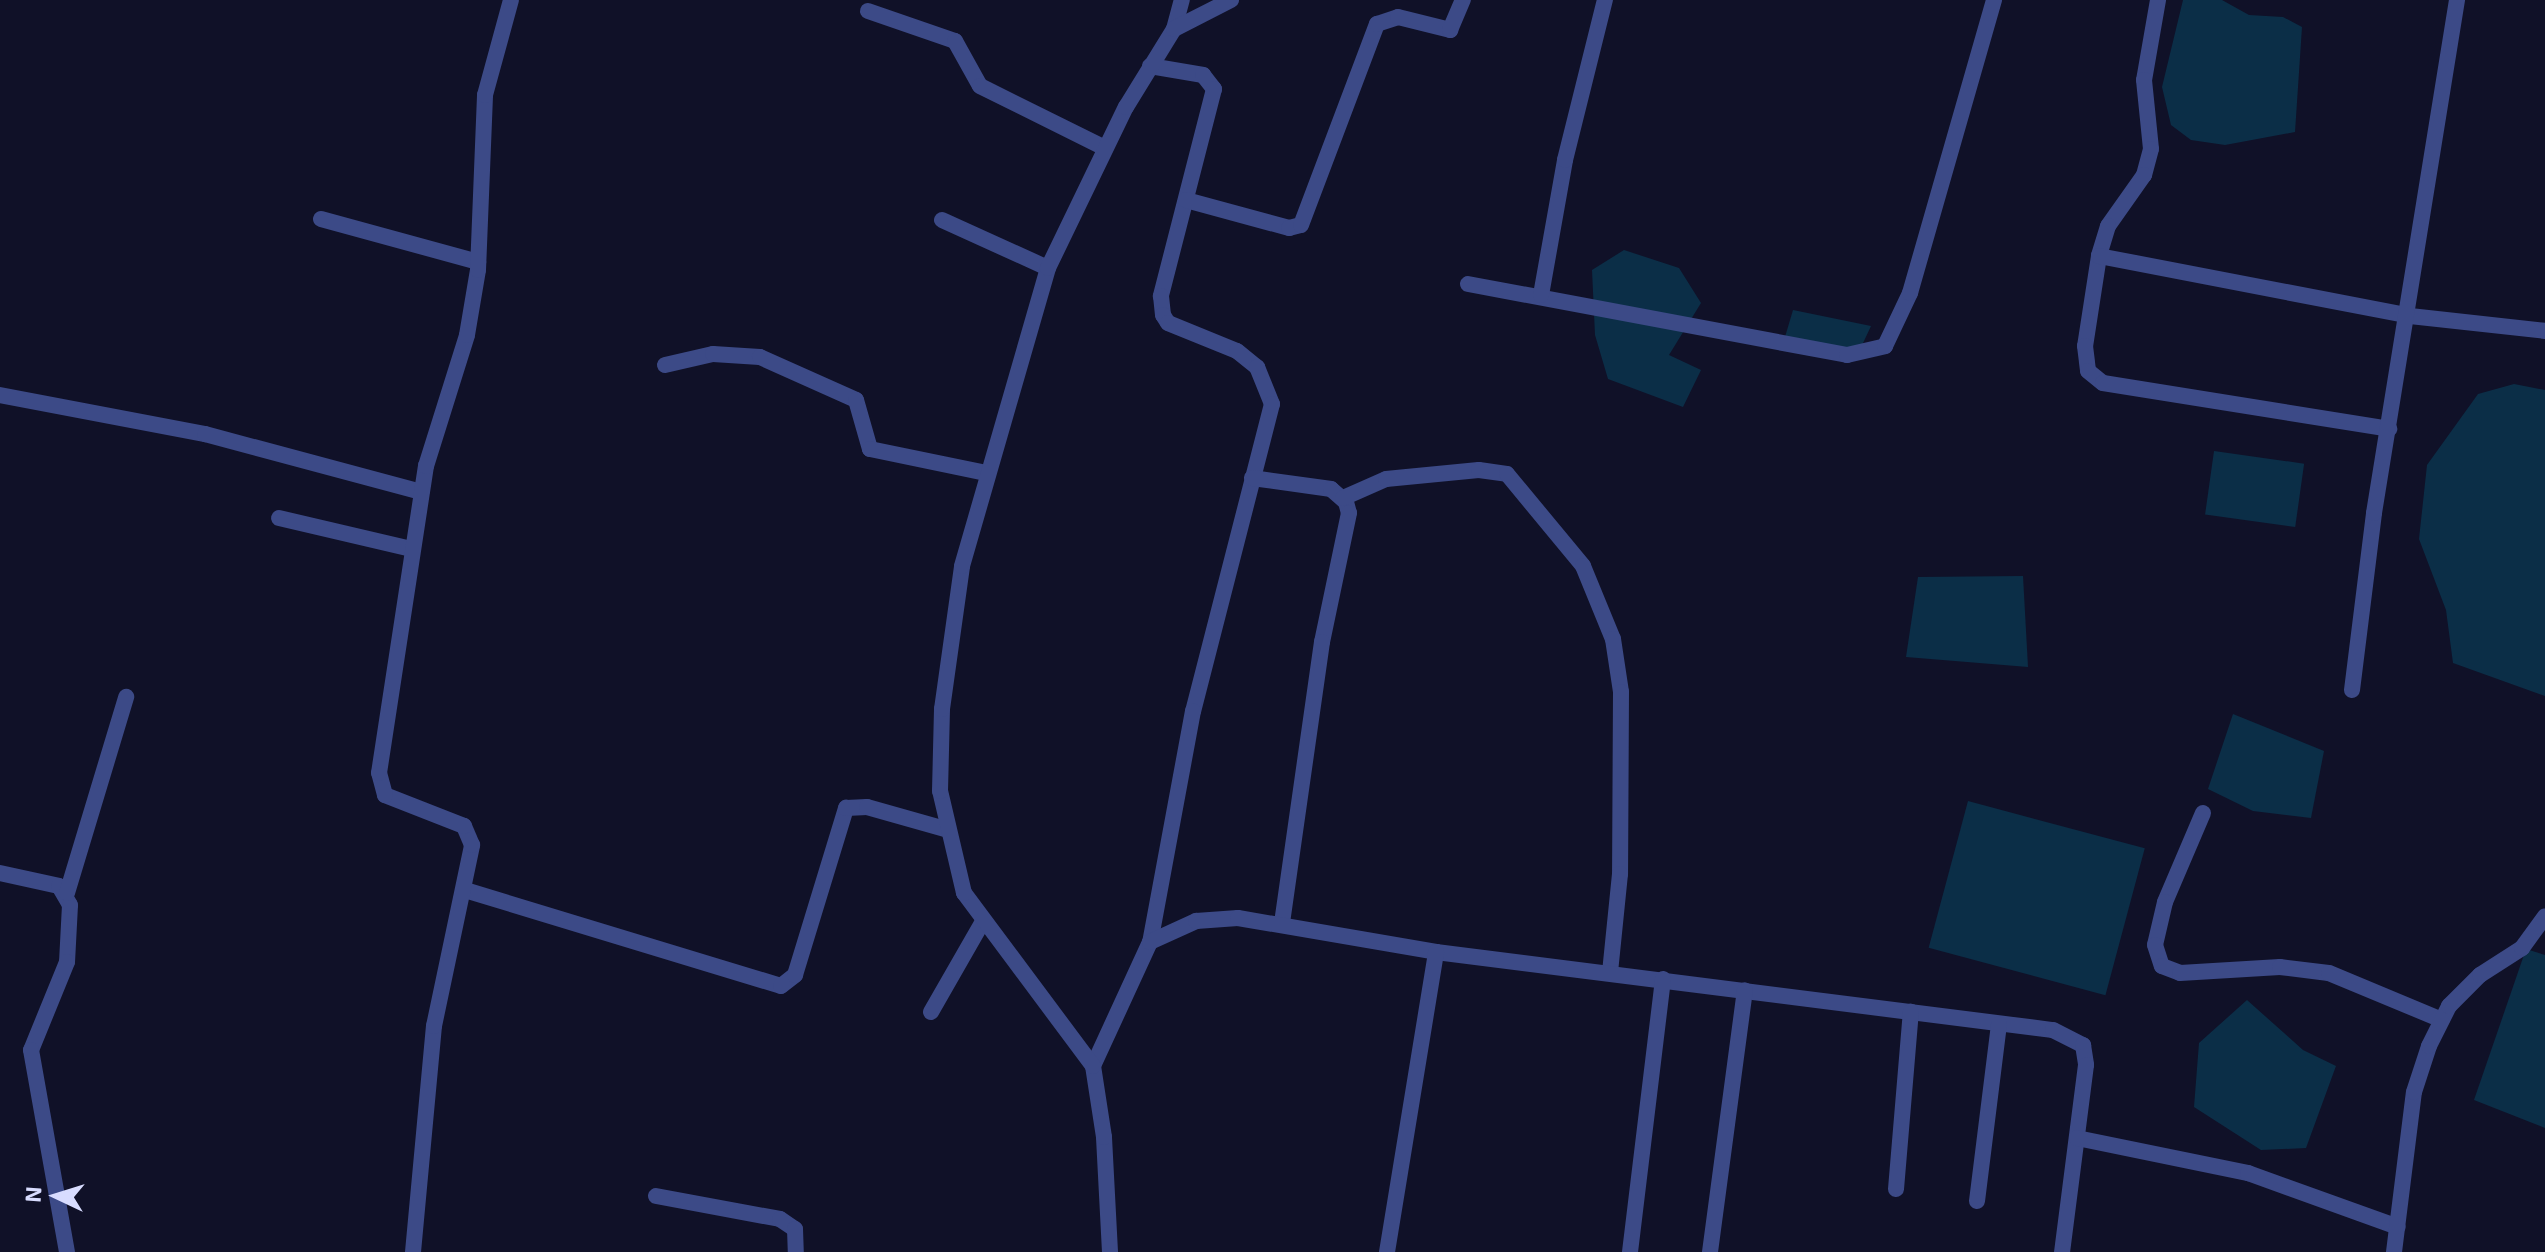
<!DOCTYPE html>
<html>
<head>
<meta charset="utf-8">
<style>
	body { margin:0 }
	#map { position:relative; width:2545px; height:1252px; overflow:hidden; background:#101128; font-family:"Exo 2",sans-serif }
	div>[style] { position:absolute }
	.water>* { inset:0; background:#0b2e47; transform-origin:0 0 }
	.minor>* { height:16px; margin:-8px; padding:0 8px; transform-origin:8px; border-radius:8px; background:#3c4a87 }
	span { translate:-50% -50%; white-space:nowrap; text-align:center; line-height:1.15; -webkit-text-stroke:7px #101128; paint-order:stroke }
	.north { position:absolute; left:16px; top:1156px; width:80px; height:80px; -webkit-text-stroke:6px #101128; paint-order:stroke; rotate:274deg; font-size:22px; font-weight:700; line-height:32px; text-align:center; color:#d8dcff }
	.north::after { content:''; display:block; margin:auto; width:28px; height:36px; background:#d8dcff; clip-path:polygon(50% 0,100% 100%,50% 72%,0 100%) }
</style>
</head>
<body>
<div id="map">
	<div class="water">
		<i style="clip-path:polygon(2183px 0,2222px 0,2249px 15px,2283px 17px,2302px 27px,2295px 132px,2225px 145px,2191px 140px,2171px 125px,2162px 87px)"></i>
		<i style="clip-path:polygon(1624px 250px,1679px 268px,1701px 303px,1669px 355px,1701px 370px,1683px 407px,1608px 379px,1595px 335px,1592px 270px)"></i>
		<i style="clip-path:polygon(1793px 310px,1871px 326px,1857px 356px,1785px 337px)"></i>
		<i style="clip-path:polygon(2514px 384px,2545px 390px,2545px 696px,2453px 663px,2446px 610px,2419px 539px,2427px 465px,2478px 394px)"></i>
		<i style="left:2214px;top:451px;width:91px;height:64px;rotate:8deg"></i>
		<i style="clip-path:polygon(2023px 576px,2028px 667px,1906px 657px,1918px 577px)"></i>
		<i style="clip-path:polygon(2233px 714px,2324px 751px,2311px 818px,2253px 811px,2208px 789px)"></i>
		<i style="left:1968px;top:801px;width:183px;height:152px;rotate:15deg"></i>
		<i style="clip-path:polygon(2526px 949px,2545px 955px,2545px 1128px,2474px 1100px)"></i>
		<i style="clip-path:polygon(2247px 1000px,2303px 1050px,2336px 1066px,2306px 1148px,2261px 1150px,2194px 1107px,2199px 1043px)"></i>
	</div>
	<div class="minor">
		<i style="left:2158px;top:0;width:81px;rotate:99.9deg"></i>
		<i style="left:2144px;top:80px;width:69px;rotate:84.2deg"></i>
		<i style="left:2151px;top:149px;width:27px;rotate:105deg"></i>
		<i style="left:2144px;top:175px;width:62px;rotate:125.2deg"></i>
		<i style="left:2108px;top:226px;width:31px;rotate:107deg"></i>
		<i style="left:2099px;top:256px;width:91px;rotate:98.8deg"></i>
		<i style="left:2085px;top:346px;width:25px;rotate:83deg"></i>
		<i style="left:2088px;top:371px;width:19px;rotate:39deg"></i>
		<i style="left:2103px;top:383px;width:290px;rotate:9.1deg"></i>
		<i style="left:868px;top:11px;width:92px;rotate:19deg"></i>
		<i style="left:955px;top:41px;width:51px;rotate:60.9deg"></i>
		<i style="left:980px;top:86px;width:140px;rotate:26.4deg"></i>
		<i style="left:1174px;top:29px;width:30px;rotate:-75deg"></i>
		<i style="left:1150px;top:66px;width:54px;rotate:9.6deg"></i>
		<i style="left:1203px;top:75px;width:18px;rotate:52deg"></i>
		<i style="left:1214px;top:89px;width:214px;rotate:104.4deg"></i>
		<i style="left:1161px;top:296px;width:19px;rotate:84deg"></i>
		<i style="left:1163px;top:315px;width:9px;rotate:58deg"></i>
		<i style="left:1168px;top:323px;width:74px;rotate:22.1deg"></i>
		<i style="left:1237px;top:351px;width:26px;rotate:39deg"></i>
		<i style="left:1257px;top:367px;width:40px;rotate:68deg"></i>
		<i style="left:1272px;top:404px;width:317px;rotate:104.4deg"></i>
		<i style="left:1193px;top:711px;width:235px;rotate:100.5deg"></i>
		<i style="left:1186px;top:200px;width:107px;rotate:15.2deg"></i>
		<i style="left:1289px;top:228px;width:12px;rotate:-14deg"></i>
		<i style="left:1301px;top:225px;width:215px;rotate:-69.3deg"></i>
		<i style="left:1377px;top:24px;width:22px;rotate:-18deg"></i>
		<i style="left:1398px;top:17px;width:54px;rotate:14deg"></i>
		<i style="left:1450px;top:30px;width:33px;rotate:-67deg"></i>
		<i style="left:321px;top:219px;width:163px;rotate:15.3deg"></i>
		<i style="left:942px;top:220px;width:116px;rotate:24.4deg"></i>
		<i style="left:2099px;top:256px;width:317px;rotate:10.9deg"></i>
		<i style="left:2410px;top:316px;width:136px;rotate:6.3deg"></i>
		<i style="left:1468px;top:284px;width:386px;rotate:10.6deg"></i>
		<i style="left:1847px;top:355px;width:39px;rotate:-13deg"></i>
		<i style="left:1885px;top:346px;width:59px;rotate:-64.7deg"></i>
		<i style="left:1910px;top:293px;width:305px;rotate:-74deg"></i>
		<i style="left:1541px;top:295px;width:137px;rotate:-79.9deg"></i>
		<i style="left:1565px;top:160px;width:165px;rotate:-76deg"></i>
		<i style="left:665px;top:365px;width:49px;rotate:-12.9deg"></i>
		<i style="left:713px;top:354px;width:47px;rotate:3.7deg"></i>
		<i style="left:760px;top:357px;width:105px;rotate:24.1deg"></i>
		<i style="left:856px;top:400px;width:51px;rotate:74.1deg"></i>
		<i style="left:870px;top:449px;width:118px;rotate:11.7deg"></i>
		<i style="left:0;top:395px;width:209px;rotate:10.8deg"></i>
		<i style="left:205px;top:434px;width:224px;rotate:15deg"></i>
		<i style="left:1252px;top:478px;width:80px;rotate:7.9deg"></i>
		<i style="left:1331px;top:489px;width:20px;rotate:41deg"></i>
		<i style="left:1346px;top:502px;width:11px;rotate:75deg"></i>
		<i style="left:1349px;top:513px;width:132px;rotate:101.8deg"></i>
		<i style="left:1322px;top:642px;width:284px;rotate:98.1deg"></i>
		<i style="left:1343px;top:498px;width:47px;rotate:-23.8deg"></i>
		<i style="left:1386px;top:479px;width:93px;rotate:-5.5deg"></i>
		<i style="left:1479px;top:470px;width:28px;rotate:8deg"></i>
		<i style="left:1507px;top:474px;width:119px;rotate:50.4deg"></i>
		<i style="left:1583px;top:566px;width:79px;rotate:67.7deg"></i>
		<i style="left:1613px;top:639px;width:54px;rotate:81.4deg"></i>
		<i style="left:1621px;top:692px;width:182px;rotate:90.3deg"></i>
		<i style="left:1620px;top:874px;width:99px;rotate:95.8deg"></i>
		<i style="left:279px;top:518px;width:136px;rotate:13.2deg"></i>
		<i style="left:2352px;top:690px;width:178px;rotate:-82.9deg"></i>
		<i style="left:2374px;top:513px;width:520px;rotate:-80.81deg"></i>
		<i style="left:2203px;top:813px;width:97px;rotate:113.1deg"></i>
		<i style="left:2165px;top:902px;width:44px;rotate:103.1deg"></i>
		<i style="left:2155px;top:945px;width:22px;rotate:72deg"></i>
		<i style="left:2162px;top:966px;width:19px;rotate:21deg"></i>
		<i style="left:2180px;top:973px;width:100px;rotate:-3.4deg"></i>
		<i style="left:2280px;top:967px;width:49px;rotate:7deg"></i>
		<i style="left:2329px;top:973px;width:122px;rotate:22.6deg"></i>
		<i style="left:0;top:873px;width:60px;rotate:12.4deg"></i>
		<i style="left:59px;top:886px;width:22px;rotate:60deg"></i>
		<i style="left:70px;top:905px;width:57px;rotate:93deg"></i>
		<i style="left:67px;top:962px;width:95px;rotate:112.2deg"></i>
		<i style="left:31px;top:1050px;width:205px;rotate:79.9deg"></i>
		<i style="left:465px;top:890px;width:330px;rotate:16.9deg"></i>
		<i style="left:781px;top:986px;width:18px;rotate:-38deg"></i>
		<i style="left:795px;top:975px;width:175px;rotate:-73deg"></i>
		<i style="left:846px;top:808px;width:21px;rotate:-3deg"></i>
		<i style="left:867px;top:807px;width:81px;rotate:15.8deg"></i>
		<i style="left:67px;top:893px;width:205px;rotate:-73.2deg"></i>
		<i style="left:931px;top:1012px;width:103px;rotate:-60.2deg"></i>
		<i style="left:1093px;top:1066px;width:136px;rotate:-65.3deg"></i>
		<i style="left:1150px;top:942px;width:51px;rotate:-24.5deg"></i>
		<i style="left:1196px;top:921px;width:42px;rotate:-4.1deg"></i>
		<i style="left:1238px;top:918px;width:201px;rotate:9.7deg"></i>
		<i style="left:1436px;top:952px;width:622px;rotate:7.21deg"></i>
		<i style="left:2053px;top:1030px;width:34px;rotate:27deg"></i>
		<i style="left:2083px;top:1045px;width:20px;rotate:81deg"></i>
		<i style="left:2086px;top:1065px;width:189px;rotate:97.3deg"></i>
		<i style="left:2077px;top:1138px;width:175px;rotate:11.6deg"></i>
		<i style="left:2248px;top:1173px;width:159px;rotate:19.8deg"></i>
		<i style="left:1896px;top:1189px;width:178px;rotate:-85.2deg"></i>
		<i style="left:656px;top:1196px;width:126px;rotate:10.5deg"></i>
		<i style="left:780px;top:1219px;width:18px;rotate:34deg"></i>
		<i style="left:795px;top:1229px;width:23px;rotate:88deg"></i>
		<i style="left:1977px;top:1201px;width:178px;rotate:-82.9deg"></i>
		<i style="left:413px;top:1252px;width:227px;rotate:-84.7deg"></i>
		<i style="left:434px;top:1026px;width:185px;rotate:-78.1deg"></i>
		<i style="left:472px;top:845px;width:21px;rotate:-113deg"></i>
		<i style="left:464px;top:826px;width:85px;rotate:-158.6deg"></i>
		<i style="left:385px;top:795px;width:23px;rotate:-105deg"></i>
		<i style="left:379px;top:773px;width:311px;rotate:-81.3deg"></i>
		<i style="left:426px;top:466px;width:137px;rotate:-72.6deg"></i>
		<i style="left:467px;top:335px;width:66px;rotate:-80.4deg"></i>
		<i style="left:478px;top:270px;width:175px;rotate:-87.7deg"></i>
		<i style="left:485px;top:95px;width:98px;rotate:-74.7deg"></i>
		<i style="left:1110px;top:1252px;width:115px;rotate:-93deg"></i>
		<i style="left:1104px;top:1137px;width:72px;rotate:-98.8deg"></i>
		<i style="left:1093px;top:1066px;width:216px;rotate:-126.7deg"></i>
		<i style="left:964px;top:893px;width:105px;rotate:-103.2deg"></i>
		<i style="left:940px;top:791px;width:82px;rotate:-88.6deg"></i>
		<i style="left:942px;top:709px;width:144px;rotate:-82deg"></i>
		<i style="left:962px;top:566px;width:310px;rotate:-73.9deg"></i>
		<i style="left:1048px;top:268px;width:179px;rotate:-64.2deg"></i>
		<i style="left:1126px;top:107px;width:92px;rotate:-58.4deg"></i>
		<i style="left:1174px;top:29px;width:64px;rotate:-27deg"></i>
		<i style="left:1387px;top:1252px;width:304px;rotate:-80.7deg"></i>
		<i style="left:1630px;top:1252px;width:275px;rotate:-83.1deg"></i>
		<i style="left:1710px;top:1252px;width:264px;rotate:-82.4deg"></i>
		<i style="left:2394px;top:1252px;width:161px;rotate:-82.9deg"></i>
		<i style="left:2414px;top:1092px;width:48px;rotate:-71.9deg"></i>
		<i style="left:2429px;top:1046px;width:45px;rotate:-63.4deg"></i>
		<i style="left:2449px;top:1006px;width:44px;rotate:-45deg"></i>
		<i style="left:2480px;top:975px;width:50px;rotate:-32.7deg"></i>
		<i style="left:2522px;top:948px;width:39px;rotate:-54deg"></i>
	</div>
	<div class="north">N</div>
</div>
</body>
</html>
